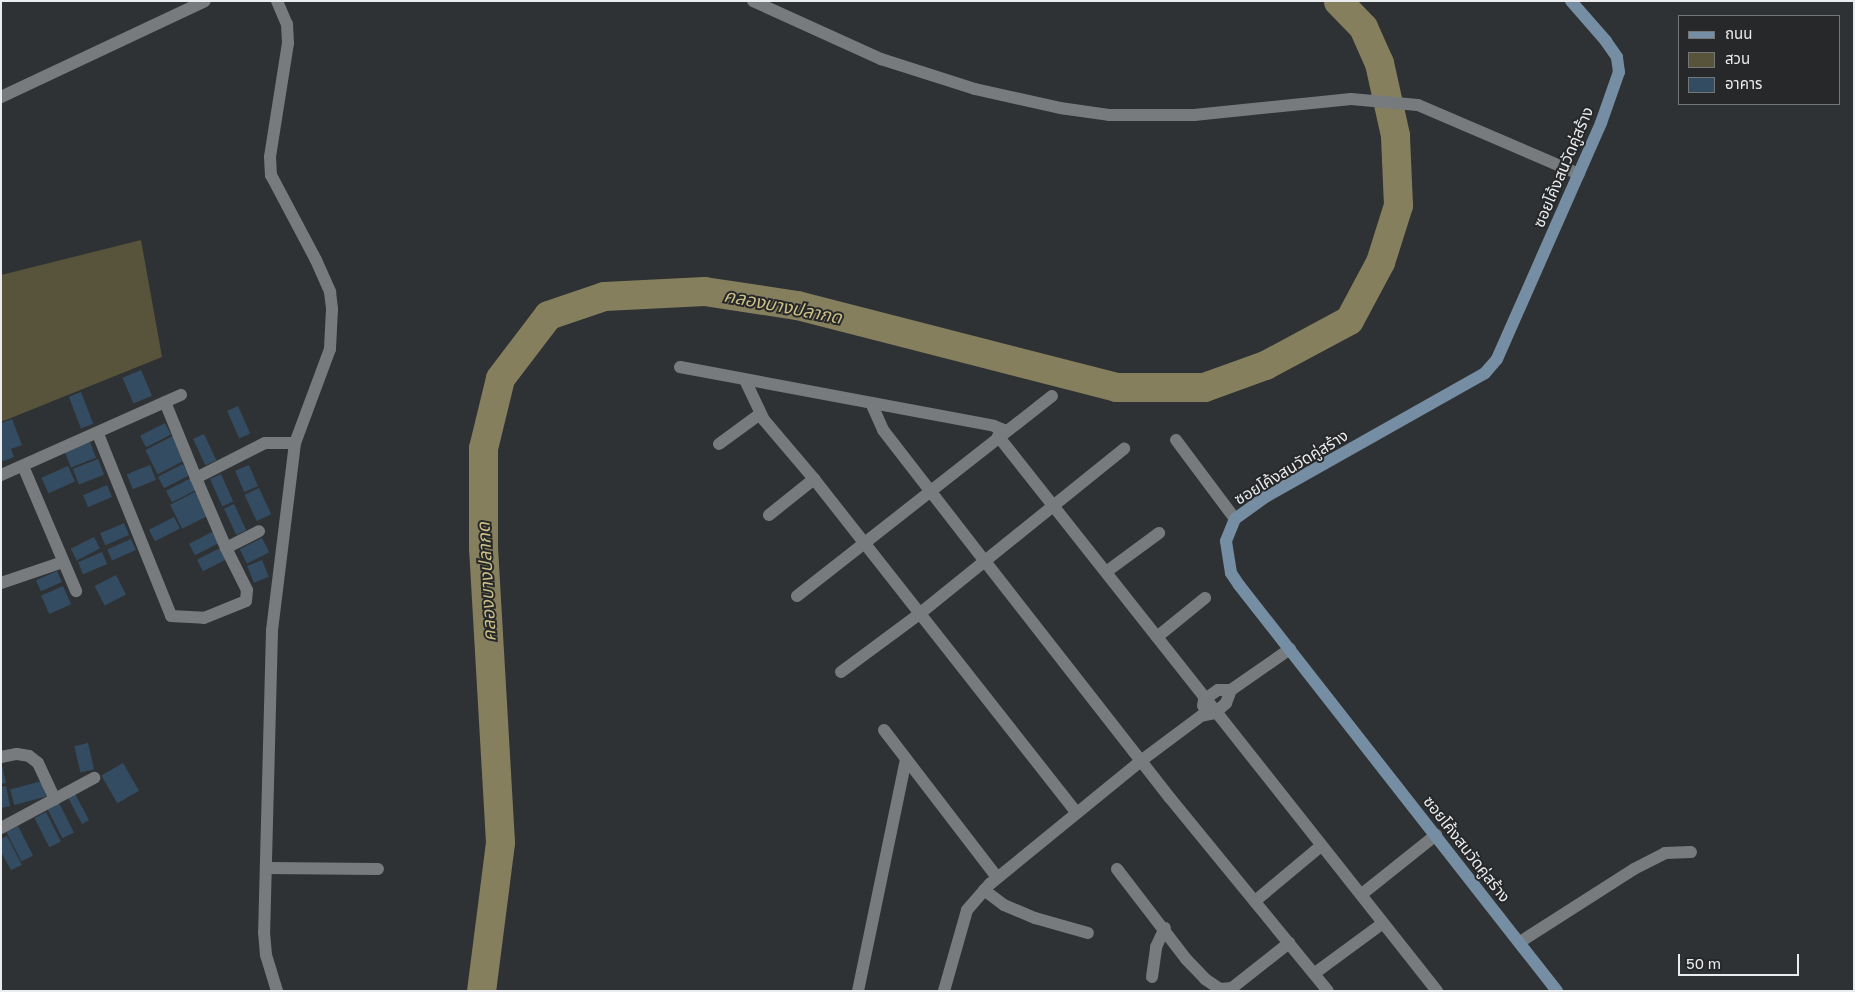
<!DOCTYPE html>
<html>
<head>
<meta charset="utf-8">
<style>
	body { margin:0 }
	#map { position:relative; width:1855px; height:992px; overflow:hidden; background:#2f3234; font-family:"Golos Text","Noto Sans Thai",sans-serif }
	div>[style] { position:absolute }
	.green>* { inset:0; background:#58533b }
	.river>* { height:29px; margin:-14.5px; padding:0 14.5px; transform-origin:14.5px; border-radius:14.5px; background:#867f5d }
	.building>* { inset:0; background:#344c62; transform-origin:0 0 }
	.street>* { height:12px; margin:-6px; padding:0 6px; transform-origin:6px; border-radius:6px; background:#787b7d }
	.secondary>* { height:12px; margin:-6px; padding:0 6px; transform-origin:6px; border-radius:6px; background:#768ea3 }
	span { translate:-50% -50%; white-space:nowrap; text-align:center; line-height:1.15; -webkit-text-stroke:4px #26282a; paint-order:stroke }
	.street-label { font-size:16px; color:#ebeced }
	.water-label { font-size:18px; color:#cdc086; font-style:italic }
	.frame { position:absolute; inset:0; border:2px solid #ebeced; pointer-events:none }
	.legend { position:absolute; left:1678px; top:15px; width:162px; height:90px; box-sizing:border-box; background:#26282a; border:1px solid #757678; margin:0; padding:6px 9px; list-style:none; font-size:15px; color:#ebeced }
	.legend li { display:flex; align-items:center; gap:10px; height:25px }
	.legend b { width:25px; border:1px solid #757678 }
	.scale { position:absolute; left:1678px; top:954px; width:121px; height:22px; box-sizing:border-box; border:2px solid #ebeced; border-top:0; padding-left:6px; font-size:15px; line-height:18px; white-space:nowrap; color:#ebeced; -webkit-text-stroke:4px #26282a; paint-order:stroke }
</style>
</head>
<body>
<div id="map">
	<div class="green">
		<i style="clip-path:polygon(141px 240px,162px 357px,1px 422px,1px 275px)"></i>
	</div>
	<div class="river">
		<i style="left:481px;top:991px;width:150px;rotate:-82.7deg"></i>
		<i style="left:500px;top:842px;width:294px;rotate:-93.3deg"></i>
		<i style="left:483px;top:548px;width:100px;rotate:-90deg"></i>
		<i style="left:483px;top:448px;width:72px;rotate:-76.3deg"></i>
		<i style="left:500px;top:378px;width:79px;rotate:-52.7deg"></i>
		<i style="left:548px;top:315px;width:59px;rotate:-18.7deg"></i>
		<i style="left:604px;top:296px;width:100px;rotate:-2.9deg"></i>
		<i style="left:704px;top:291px;width:94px;rotate:8.6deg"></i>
		<i style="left:797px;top:305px;width:329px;rotate:14.4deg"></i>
		<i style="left:1116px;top:387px;width:88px"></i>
		<i style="left:1204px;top:387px;width:65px;rotate:-19.8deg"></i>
		<i style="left:1265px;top:365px;width:95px;rotate:-28.2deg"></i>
		<i style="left:1349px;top:320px;width:66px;rotate:-61.9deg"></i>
		<i style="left:1380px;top:262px;width:60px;rotate:-72.5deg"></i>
		<i style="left:1398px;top:205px;width:70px;rotate:-92.5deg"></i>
		<i style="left:1395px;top:135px;width:74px;rotate:-102.5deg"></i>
		<i style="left:1379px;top:63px;width:39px;rotate:-114deg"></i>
		<i style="left:1363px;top:27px;width:36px;rotate:-134deg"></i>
	</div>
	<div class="building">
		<i style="left:141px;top:370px;width:28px;height:20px;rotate:67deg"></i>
		<i style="left:81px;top:392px;width:34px;height:13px;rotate:69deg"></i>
		<i style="left:238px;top:406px;width:30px;height:12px;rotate:66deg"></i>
		<i style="clip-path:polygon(12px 419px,22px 445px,11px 449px,14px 457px,1px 462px,1px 423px)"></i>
		<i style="left:165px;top:423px;width:13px;height:28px;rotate:63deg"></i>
		<i style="left:204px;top:434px;width:29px;height:12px;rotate:65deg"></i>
		<i style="left:173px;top:436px;width:27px;height:31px;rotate:63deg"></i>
		<i style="left:90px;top:442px;width:17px;height:27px;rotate:69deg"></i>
		<i style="left:98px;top:459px;width:17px;height:27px;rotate:69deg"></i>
		<i style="left:183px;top:464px;width:13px;height:28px;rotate:63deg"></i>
		<i style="left:150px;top:465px;width:16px;height:25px;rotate:68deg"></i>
		<i style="left:249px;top:465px;width:23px;height:15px;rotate:67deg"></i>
		<i style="left:68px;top:466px;width:17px;height:29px;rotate:66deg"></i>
		<i style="left:221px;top:474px;width:30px;height:12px;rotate:66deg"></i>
		<i style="left:191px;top:478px;width:13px;height:28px;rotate:63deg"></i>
		<i style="left:107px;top:485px;width:13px;height:26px;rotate:67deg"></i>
		<i style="left:259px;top:488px;width:29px;height:16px;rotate:65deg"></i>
		<i style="left:195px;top:492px;width:27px;height:28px;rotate:63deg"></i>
		<i style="left:234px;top:504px;width:29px;height:11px;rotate:65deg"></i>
		<i style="left:174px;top:517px;width:13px;height:28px;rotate:63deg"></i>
		<i style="left:124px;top:523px;width:13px;height:26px;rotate:67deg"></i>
		<i style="left:214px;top:531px;width:13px;height:28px;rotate:63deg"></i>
		<i style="left:94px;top:537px;width:13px;height:26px;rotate:63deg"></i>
		<i style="left:262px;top:538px;width:16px;height:25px;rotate:63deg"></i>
		<i style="left:131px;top:539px;width:12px;height:26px;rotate:66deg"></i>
		<i style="left:222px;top:547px;width:13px;height:28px;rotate:63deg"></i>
		<i style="left:102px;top:552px;width:13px;height:26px;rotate:67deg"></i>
		<i style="left:262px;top:560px;width:18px;height:16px;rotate:68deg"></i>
		<i style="left:57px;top:571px;width:12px;height:23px;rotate:66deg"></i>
		<i style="left:116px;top:575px;width:22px;height:24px;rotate:63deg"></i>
		<i style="left:63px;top:586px;width:20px;height:24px;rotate:66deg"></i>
		<i style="left:88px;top:743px;width:27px;height:14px;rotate:77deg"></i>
		<i style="clip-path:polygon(1px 761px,6px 783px,1px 784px)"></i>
		<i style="left:123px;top:763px;width:32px;height:25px;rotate:60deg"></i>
		<i style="left:42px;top:781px;width:16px;height:33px;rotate:75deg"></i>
		<i style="clip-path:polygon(6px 786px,10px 806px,1px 808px,1px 787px)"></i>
		<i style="left:74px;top:792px;width:32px;height:8px;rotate:62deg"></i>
		<i style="left:59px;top:803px;width:33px;height:13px;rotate:63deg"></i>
		<i style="left:46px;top:812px;width:33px;height:13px;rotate:63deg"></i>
		<i style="left:18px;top:826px;width:33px;height:13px;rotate:63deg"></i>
		<i style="clip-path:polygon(7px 836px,22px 865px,11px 870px,1px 852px,1px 839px)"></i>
	</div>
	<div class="street">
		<i style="left:277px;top:1px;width:25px;rotate:67deg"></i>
		<i style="left:287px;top:24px;width:19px;rotate:87deg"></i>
		<i style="left:288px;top:43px;width:115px;rotate:99deg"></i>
		<i style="left:270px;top:157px;width:18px;rotate:87deg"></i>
		<i style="left:271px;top:175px;width:96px;rotate:62.1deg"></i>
		<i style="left:316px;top:260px;width:35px;rotate:66deg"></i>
		<i style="left:330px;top:292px;width:17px;rotate:83deg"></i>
		<i style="left:332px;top:309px;width:40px;rotate:92.9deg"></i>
		<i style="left:330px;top:349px;width:100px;rotate:110.4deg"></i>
		<i style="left:295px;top:443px;width:189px;rotate:97deg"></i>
		<i style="left:272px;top:631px;width:301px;rotate:91.5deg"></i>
		<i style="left:264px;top:932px;width:23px;rotate:85deg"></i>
		<i style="left:266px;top:955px;width:38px;rotate:73deg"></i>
		<i style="left:753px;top:1px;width:141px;rotate:24.4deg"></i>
		<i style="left:881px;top:59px;width:99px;rotate:17.7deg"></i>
		<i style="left:975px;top:89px;width:87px;rotate:12.6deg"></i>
		<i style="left:1060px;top:108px;width:49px;rotate:8.1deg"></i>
		<i style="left:1109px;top:115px;width:85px"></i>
		<i style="left:1194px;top:115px;width:158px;rotate:-5.8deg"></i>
		<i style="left:1351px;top:99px;width:67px;rotate:5.1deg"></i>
		<i style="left:1418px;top:105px;width:175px;rotate:23.2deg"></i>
		<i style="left:1px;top:97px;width:225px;rotate:-25.2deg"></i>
		<i style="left:680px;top:367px;width:319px;rotate:10.6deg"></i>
		<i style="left:994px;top:426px;width:11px;rotate:22deg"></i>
		<i style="left:745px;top:380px;width:44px;rotate:64.6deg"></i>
		<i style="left:764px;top:420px;width:77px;rotate:49.7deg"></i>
		<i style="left:814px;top:479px;width:424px;rotate:51.8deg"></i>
		<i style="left:165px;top:402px;width:82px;rotate:67.8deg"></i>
		<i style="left:196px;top:478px;width:77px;rotate:-26.9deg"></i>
		<i style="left:265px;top:443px;width:30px"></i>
		<i style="left:872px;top:405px;width:27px;rotate:66deg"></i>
		<i style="left:883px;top:430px;width:165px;rotate:52.2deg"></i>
		<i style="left:984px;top:560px;width:302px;rotate:52deg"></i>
		<i style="left:1170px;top:798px;width:249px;rotate:50.7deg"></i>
		<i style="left:98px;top:434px;width:196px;rotate:68.1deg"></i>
		<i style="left:171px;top:616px;width:33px;rotate:3deg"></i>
		<i style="left:204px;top:618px;width:45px;rotate:-22deg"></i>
		<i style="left:246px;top:601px;width:11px;rotate:-85deg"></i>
		<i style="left:247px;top:590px;width:47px;rotate:-116.6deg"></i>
		<i style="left:226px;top:548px;width:37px;rotate:-27deg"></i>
		<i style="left:998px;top:436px;width:708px;rotate:51.66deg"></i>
		<i style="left:1176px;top:440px;width:99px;rotate:53.2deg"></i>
		<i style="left:719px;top:444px;width:51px;rotate:-36.2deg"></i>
		<i style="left:23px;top:466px;width:136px;rotate:67deg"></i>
		<i style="left:1px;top:475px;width:197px;rotate:-24deg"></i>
		<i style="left:196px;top:478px;width:76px;rotate:66.8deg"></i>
		<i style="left:769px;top:515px;width:58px;rotate:-38.7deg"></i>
		<i style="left:1106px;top:572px;width:66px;rotate:-36.3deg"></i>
		<i style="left:1px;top:583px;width:65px;rotate:-18.7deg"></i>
		<i style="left:797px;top:596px;width:324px;rotate:-38.1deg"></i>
		<i style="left:1157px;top:637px;width:62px;rotate:-39.1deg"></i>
		<i style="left:841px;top:672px;width:96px;rotate:-36.5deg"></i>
		<i style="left:918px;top:615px;width:265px;rotate:-38.9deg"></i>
		<i style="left:1203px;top:706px;width:6px;rotate:-81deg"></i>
		<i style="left:1204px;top:700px;width:17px;rotate:-36deg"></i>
		<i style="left:1218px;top:690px;width:13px"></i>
		<i style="left:884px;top:730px;width:185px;rotate:52.5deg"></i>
		<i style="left:1px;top:757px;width:16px;rotate:-11deg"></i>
		<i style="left:17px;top:754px;width:12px;rotate:9deg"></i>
		<i style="left:29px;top:756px;width:11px;rotate:38deg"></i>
		<i style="left:38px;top:763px;width:40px;rotate:65deg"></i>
		<i style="left:1px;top:828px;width:106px;rotate:-28.3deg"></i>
		<i style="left:267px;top:868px;width:111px;rotate:0.5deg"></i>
		<i style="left:1117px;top:869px;width:113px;rotate:52.5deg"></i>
		<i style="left:1186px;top:959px;width:28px;rotate:46deg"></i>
		<i style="left:1205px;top:979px;width:18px;rotate:34deg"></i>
		<i style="left:1220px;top:989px;width:12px;rotate:-5deg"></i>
		<i style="left:1232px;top:988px;width:73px;rotate:-38.3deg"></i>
		<i style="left:984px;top:890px;width:25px;rotate:37deg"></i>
		<i style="left:1004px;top:905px;width:34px;rotate:23deg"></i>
		<i style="left:1035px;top:918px;width:55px;rotate:15.8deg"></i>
		<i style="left:1362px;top:894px;width:95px;rotate:-38.6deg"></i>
		<i style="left:1255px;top:901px;width:86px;rotate:-39.8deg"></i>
		<i style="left:1520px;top:942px;width:135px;rotate:-32.6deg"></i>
		<i style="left:1634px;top:869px;width:35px;rotate:-27deg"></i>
		<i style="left:1665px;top:853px;width:26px;rotate:-2deg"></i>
		<i style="left:1315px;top:973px;width:84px;rotate:-36.3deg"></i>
		<i style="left:1152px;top:977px;width:30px;rotate:-82deg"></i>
		<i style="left:1156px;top:947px;width:21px;rotate:-65deg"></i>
		<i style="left:858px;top:991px;width:237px;rotate:-78.3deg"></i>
		<i style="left:944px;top:991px;width:84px;rotate:-74.1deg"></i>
		<i style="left:967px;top:910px;width:35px;rotate:-49deg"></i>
		<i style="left:990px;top:884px;width:196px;rotate:-39.2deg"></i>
		<i style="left:1142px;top:760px;width:74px;rotate:-36.7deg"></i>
		<i style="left:1201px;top:716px;width:14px;rotate:-12deg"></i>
		<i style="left:1215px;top:713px;width:15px;rotate:-42deg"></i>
		<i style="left:1226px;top:703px;width:14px;rotate:-69deg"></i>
		<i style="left:1231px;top:690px;width:72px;rotate:-34.8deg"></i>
	</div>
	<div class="secondary">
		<i style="left:1557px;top:991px;width:516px;rotate:-128.07deg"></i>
		<i style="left:1239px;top:585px;width:14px;rotate:-124deg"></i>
		<i style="left:1231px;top:573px;width:32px;rotate:-99deg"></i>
		<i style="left:1226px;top:541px;width:24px;rotate:-68deg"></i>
		<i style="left:1235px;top:519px;width:39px;rotate:-36deg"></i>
		<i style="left:1267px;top:496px;width:250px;rotate:-29.4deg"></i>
		<i style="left:1485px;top:373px;width:18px;rotate:-49deg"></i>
		<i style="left:1497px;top:359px;width:258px;rotate:-66.2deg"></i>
		<i style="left:1601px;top:123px;width:54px;rotate:-70.6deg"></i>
		<i style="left:1619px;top:72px;width:15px;rotate:-98deg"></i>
		<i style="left:1617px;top:57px;width:19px;rotate:-125deg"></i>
		<i style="left:1606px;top:41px;width:53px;rotate:-131.2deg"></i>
	</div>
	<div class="street-label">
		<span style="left:1563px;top:167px;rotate:-67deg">ซอยโค้งสนวัดคู่สร้าง</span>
		<span style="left:1291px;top:467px;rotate:-31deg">ซอยโค้งสนวัดคู่สร้าง</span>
		<span style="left:1467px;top:849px;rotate:52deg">ซอยโค้งสนวัดคู่สร้าง</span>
	</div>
	<div class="water-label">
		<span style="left:783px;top:306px;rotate:11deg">คลองบางปลากด</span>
		<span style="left:486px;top:582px;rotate:-93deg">คลองบางปลากด</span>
	</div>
	<div class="frame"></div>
	<ul class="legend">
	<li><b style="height:6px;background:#768ea3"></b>ถนน</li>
	<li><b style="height:14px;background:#58533b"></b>สวน</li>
	<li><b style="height:14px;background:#344c62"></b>อาคาร</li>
	</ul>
	<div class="scale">50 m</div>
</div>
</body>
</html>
